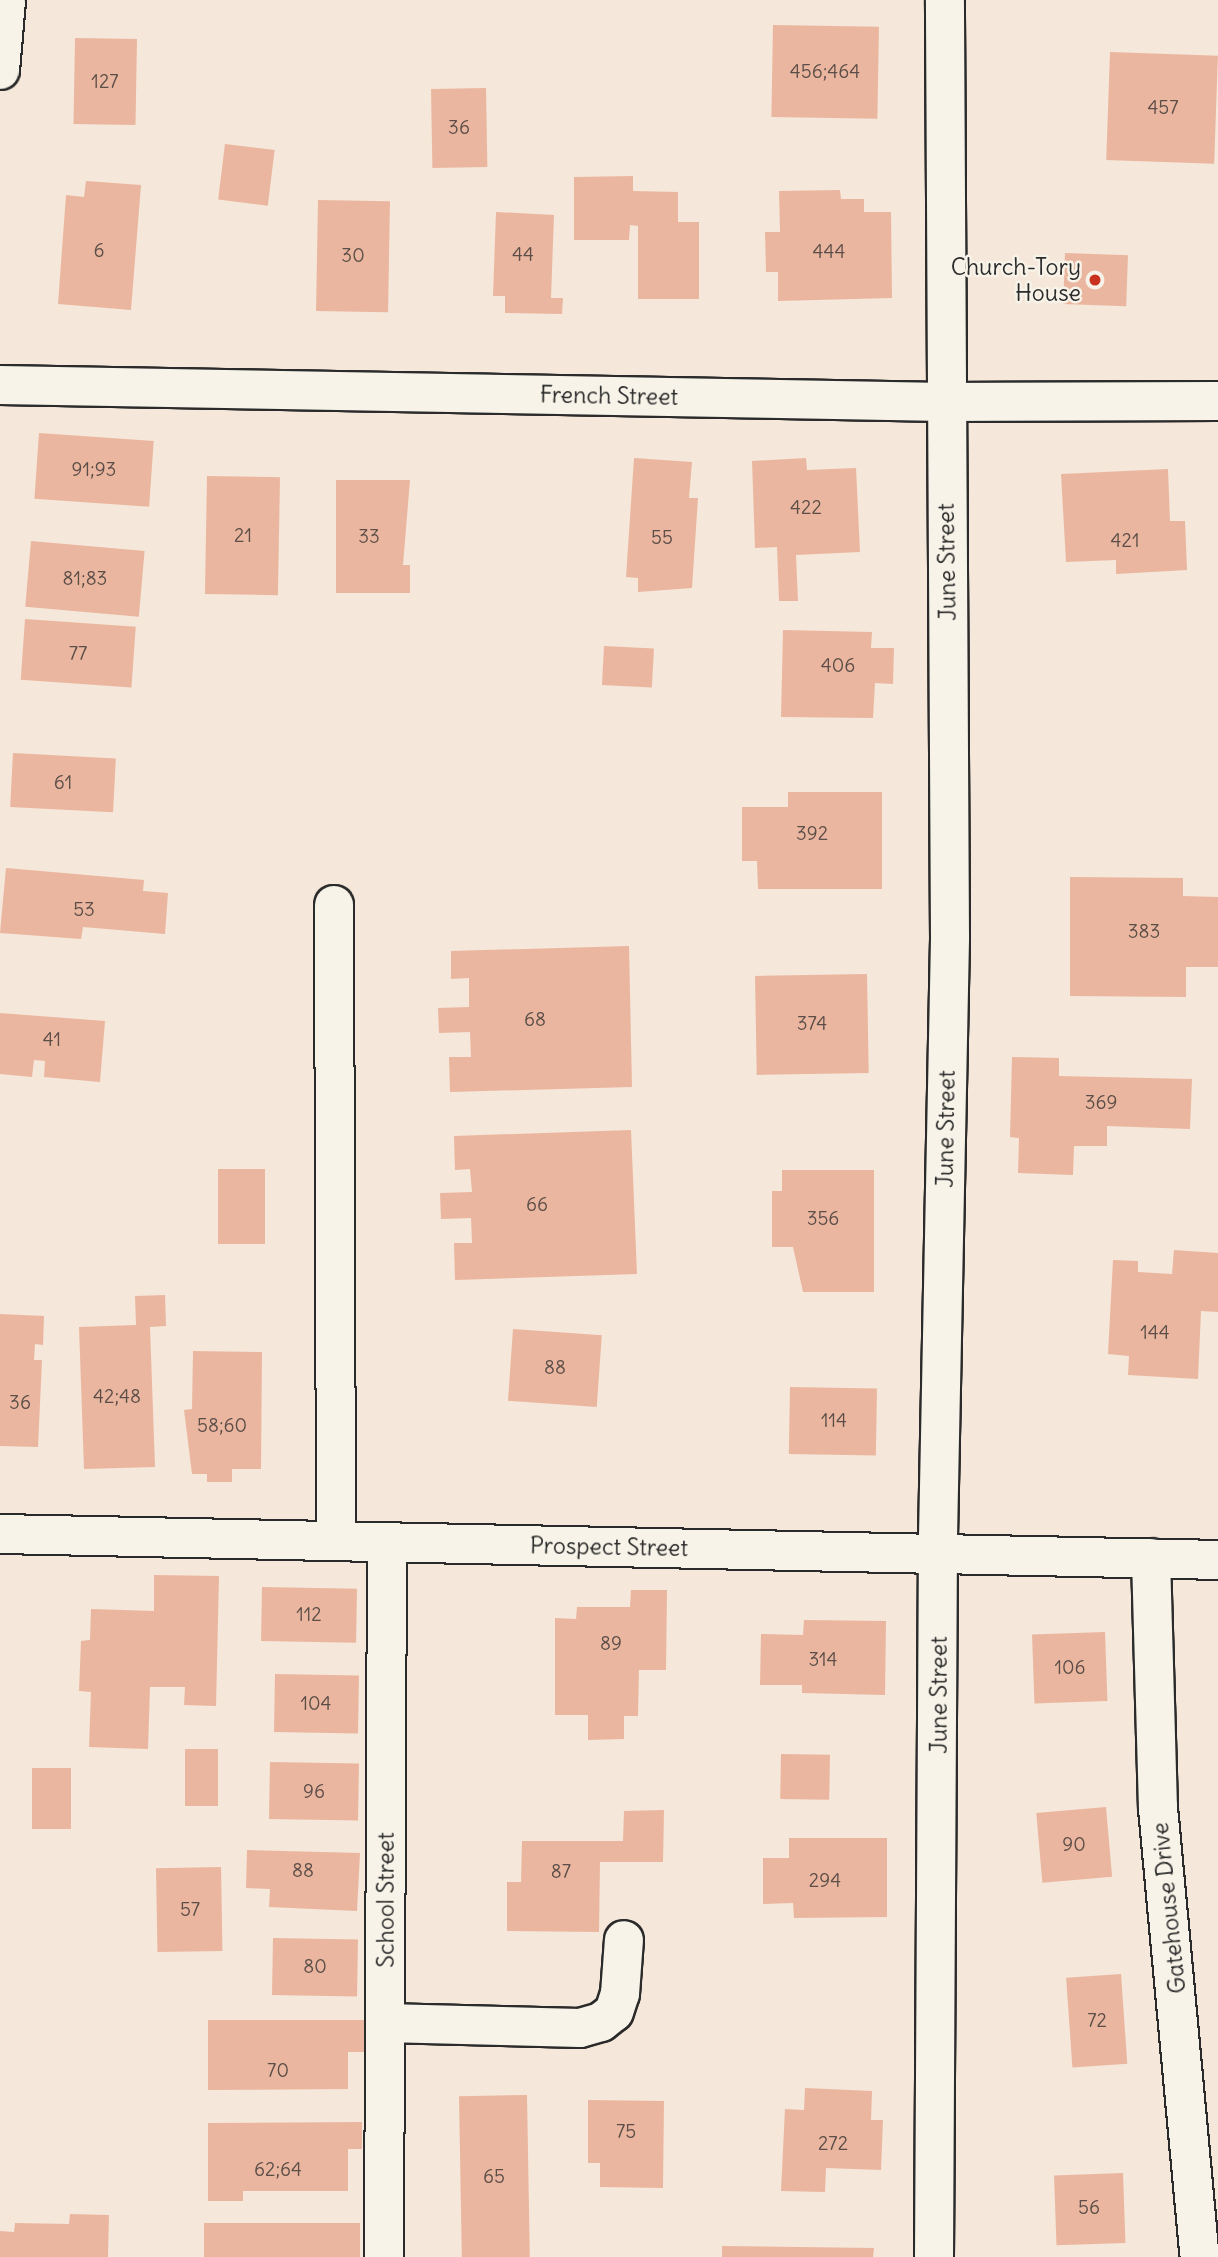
<!DOCTYPE html>
<html>
<head>
<meta charset="utf-8">
<style>
	body { margin:0 }
	#map { position:relative; width:1218px; height:2257px; overflow:hidden; background:#f5e7d9; font-family:Delius,sans-serif }
	div>[style] { position:absolute }
	.building>* { inset:0; background:#ebb69f; transform-origin:0 0 }
	.roads { filter:drop-shadow(2px 0 #2b2b2b) drop-shadow(-2px 0 #2b2b2b) drop-shadow(0 2px #2b2b2b) drop-shadow(0 -2px #2b2b2b) }
	.minor>* { height:38px; margin:-19px; padding:0 19px; transform-origin:19px; border-radius:19px; background:#f7f3e8 }
	.dots>* { width:19px; height:19px; translate:-50% -50%; box-sizing:border-box; border:4px solid #f7f3e8; border-radius:50% }
	span { translate:-50% -50%; white-space:nowrap; text-align:center; line-height:1.15; -webkit-text-stroke:5px #f7f3e8; paint-order:stroke }
	.number-label { font-size:19px; color:#5b4e48 }
	.number-label span { -webkit-text-stroke-width:0 }
	.poi-label { font-size:23px; color:#2b2b2b }
	.right { translate:-100% -50%; text-align:right }
	.street-label { font-size:23px; color:#2b2b2b }
</style>
</head>
<body>
<div id="map">
	<div class="building">
		<i style="left:773px;top:25px;width:106px;height:92px;rotate:1deg"></i>
		<i style="left:75px;top:38px;width:62px;height:86px;rotate:1deg"></i>
		<i style="left:1110px;top:52px;width:108px;height:108px;rotate:2deg"></i>
		<i style="left:486px;top:88px;width:79px;height:55px;rotate:89deg"></i>
		<i style="left:225px;top:144px;width:50px;height:56px;rotate:7deg"></i>
		<i style="clip-path:polygon(633px 176px,633px 191px,678px 192px,678px 222px,699px 222px,699px 299px,638px 299px,638px 226px,630px 225px,629px 240px,574px 240px,574px 177px)"></i>
		<i style="clip-path:polygon(86px 181px,141px 185px,131px 310px,58px 304px,66px 195px,84px 197px)"></i>
		<i style="clip-path:polygon(840px 190px,841px 199px,864px 199px,864px 212px,891px 212px,892px 298px,778px 301px,778px 272px,766px 272px,765px 232px,780px 232px,779px 191px)"></i>
		<i style="left:318px;top:200px;width:72px;height:111px;rotate:1deg"></i>
		<i style="clip-path:polygon(496px 212px,554px 215px,551px 298px,563px 298px,562px 314px,505px 313px,505px 296px,493px 296px)"></i>
		<i style="left:1065px;top:253px;width:63px;height:51px;rotate:2deg"></i>
		<i style="left:39px;top:433px;width:115px;height:66px;rotate:4deg"></i>
		<i style="clip-path:polygon(634px 458px,692px 462px,689px 498px,698px 498px,692px 588px,638px 592px,638px 578px,626px 577px)"></i>
		<i style="clip-path:polygon(806px 458px,807px 470px,856px 468px,860px 552px,796px 555px,798px 601px,779px 601px,777px 547px,755px 548px,752px 461px)"></i>
		<i style="clip-path:polygon(1168px 469px,1170px 521px,1185px 521px,1187px 570px,1116px 574px,1116px 560px,1066px 562px,1061px 474px)"></i>
		<i style="left:207px;top:476px;width:73px;height:118px;rotate:1deg"></i>
		<i style="clip-path:polygon(336px 480px,410px 480px,403px 565px,410px 565px,410px 593px,336px 593px)"></i>
		<i style="left:31px;top:541px;width:114px;height:66px;rotate:5deg"></i>
		<i style="left:25px;top:619px;width:111px;height:61px;rotate:4deg"></i>
		<i style="clip-path:polygon(783px 630px,872px 632px,871px 648px,894px 648px,893px 684px,875px 683px,873px 718px,781px 717px)"></i>
		<i style="left:604px;top:646px;width:50px;height:39px;rotate:3deg"></i>
		<i style="left:13px;top:753px;width:103px;height:54px;rotate:3deg"></i>
		<i style="clip-path:polygon(788px 792px,882px 792px,882px 889px,758px 889px,757px 861px,742px 861px,742px 807px,788px 807px)"></i>
		<i style="clip-path:polygon(6px 868px,144px 880px,143px 891px,168px 893px,165px 934px,83px 927px,81px 939px,0 933px)"></i>
		<i style="clip-path:polygon(1070px 877px,1183px 878px,1183px 896px,1218px 897px,1218px 967px,1186px 967px,1186px 997px,1070px 996px)"></i>
		<i style="clip-path:polygon(629px 946px,632px 1087px,450px 1092px,449px 1057px,471px 1057px,470px 1032px,439px 1033px,438px 1008px,469px 1007px,469px 978px,451px 979px,451px 951px)"></i>
		<i style="left:867px;top:974px;width:99px;height:112px;rotate:89deg"></i>
		<i style="clip-path:polygon(0 1013px,105px 1021px,100px 1082px,44px 1077px,45px 1061px,34px 1060px,32px 1077px,0 1074px)"></i>
		<i style="clip-path:polygon(1012px 1057px,1059px 1058px,1059px 1076px,1192px 1079px,1190px 1129px,1107px 1126px,1107px 1146px,1074px 1146px,1073px 1175px,1018px 1173px,1019px 1138px,1010px 1137px)"></i>
		<i style="clip-path:polygon(631px 1130px,637px 1274px,455px 1280px,454px 1243px,472px 1243px,471px 1218px,441px 1219px,440px 1193px,472px 1192px,470px 1169px,455px 1170px,454px 1136px)"></i>
		<i style="left:218px;top:1169px;width:47px;height:75px"></i>
		<i style="clip-path:polygon(782px 1170px,874px 1170px,874px 1292px,803px 1292px,793px 1247px,772px 1247px,772px 1191px,782px 1191px)"></i>
		<i style="clip-path:polygon(1174px 1250px,1218px 1253px,1218px 1312px,1201px 1311px,1198px 1379px,1128px 1375px,1129px 1356px,1108px 1354px,1113px 1260px,1138px 1261px,1138px 1272px,1172px 1274px)"></i>
		<i style="clip-path:polygon(165px 1295px,166px 1326px,150px 1327px,155px 1467px,84px 1469px,79px 1327px,136px 1325px,135px 1296px)"></i>
		<i style="clip-path:polygon(0 1314px,44px 1316px,43px 1345px,35px 1344px,34px 1360px,42px 1360px,38px 1447px,0 1446px)"></i>
		<i style="left:513px;top:1329px;width:89px;height:72px;rotate:4deg"></i>
		<i style="clip-path:polygon(193px 1351px,262px 1352px,261px 1469px,232px 1469px,232px 1482px,207px 1482px,207px 1474px,192px 1474px,184px 1410px,192px 1409px)"></i>
		<i style="left:790px;top:1387px;width:87px;height:67px;rotate:1deg"></i>
		<i style="clip-path:polygon(154px 1575px,219px 1576px,216px 1706px,184px 1705px,185px 1687px,150px 1687px,148px 1749px,89px 1747px,91px 1692px,79px 1691px,81px 1641px,90px 1640px,91px 1609px,154px 1611px)"></i>
		<i style="left:262px;top:1587px;width:95px;height:54px;rotate:1deg"></i>
		<i style="clip-path:polygon(631px 1590px,667px 1590px,666px 1670px,639px 1670px,638px 1716px,624px 1716px,624px 1739px,588px 1740px,588px 1715px,555px 1715px,555px 1618px,576px 1619px,577px 1607px,630px 1607px)"></i>
		<i style="clip-path:polygon(804px 1620px,886px 1621px,885px 1695px,802px 1693px,802px 1685px,760px 1685px,761px 1634px,803px 1635px)"></i>
		<i style="left:1105px;top:1632px;width:69px;height:73px;rotate:88deg"></i>
		<i style="left:275px;top:1674px;width:84px;height:58px;rotate:1deg"></i>
		<i style="left:185px;top:1749px;width:33px;height:57px"></i>
		<i style="left:781px;top:1754px;width:49px;height:45px;rotate:1deg"></i>
		<i style="left:270px;top:1762px;width:89px;height:57px;rotate:1deg"></i>
		<i style="left:32px;top:1768px;width:39px;height:61px"></i>
		<i style="left:1106px;top:1807px;width:70px;height:70px;rotate:85deg"></i>
		<i style="clip-path:polygon(664px 1810px,663px 1862px,600px 1862px,599px 1932px,507px 1931px,507px 1882px,521px 1882px,522px 1841px,623px 1841px,624px 1811px)"></i>
		<i style="clip-path:polygon(789px 1838px,887px 1838px,887px 1917px,794px 1918px,793px 1903px,763px 1904px,763px 1858px,789px 1858px)"></i>
		<i style="clip-path:polygon(247px 1850px,360px 1853px,357px 1911px,269px 1907px,270px 1889px,246px 1888px)"></i>
		<i style="left:221px;top:1867px;width:84px;height:65px;rotate:89deg"></i>
		<i style="left:273px;top:1938px;width:85px;height:57px;rotate:1deg"></i>
		<i style="left:1121px;top:1974px;width:90px;height:55px;rotate:86deg"></i>
		<i style="clip-path:polygon(208px 2020px,365px 2020px,365px 2052px,348px 2052px,348px 2089px,208px 2090px)"></i>
		<i style="clip-path:polygon(805px 2088px,872px 2091px,871px 2120px,883px 2120px,881px 2170px,826px 2168px,825px 2192px,781px 2191px,785px 2109px,804px 2110px)"></i>
		<i style="left:527px;top:2095px;width:162px;height:68px;rotate:89deg"></i>
		<i style="clip-path:polygon(588px 2100px,664px 2101px,663px 2188px,600px 2187px,600px 2163px,588px 2163px)"></i>
		<i style="clip-path:polygon(362px 2122px,362px 2149px,348px 2149px,348px 2191px,243px 2191px,243px 2201px,208px 2201px,208px 2123px)"></i>
		<i style="left:1123px;top:2173px;width:70px;height:69px;rotate:88deg"></i>
		<i style="clip-path:polygon(70px 2214px,109px 2215px,108px 2257px,0 2257px,0 2231px,14px 2232px,15px 2223px,69px 2224px)"></i>
		<i style="left:204px;top:2223px;width:156px;height:35px"></i>
		<i style="clip-path:polygon(722px 2246px,874px 2248px,873px 2257px,722px 2257px)"></i>
	</div>
	<div class="roads">
		<div class="minor">
			<i style="left:0;top:70px;width:70px;rotate:-85.1deg"></i>
			<i style="left:0;top:385px;width:945px;rotate:1.03deg"></i>
			<i style="left:945px;top:402px;width:273px;rotate:-0.2deg"></i>
			<i style="left:334px;top:905px;width:636px;rotate:89.82deg"></i>
			<i style="left:0;top:1534px;width:1218px;rotate:1.22deg"></i>
			<i style="left:1151px;top:1558px;width:250px;rotate:88.4deg"></i>
			<i style="left:1158px;top:1808px;width:451px;rotate:84.7deg"></i>
			<i style="left:385px;top:2023px;width:195px;rotate:1.5deg"></i>
			<i style="left:580px;top:2028px;width:22px;rotate:-16deg"></i>
			<i style="left:601px;top:2022px;width:16px;rotate:-38deg"></i>
			<i style="left:614px;top:2012px;width:19px;rotate:-72deg"></i>
			<i style="left:620px;top:1994px;width:54px;rotate:-85.8deg"></i>
			<i style="left:384px;top:2257px;width:715px;rotate:-89.76deg"></i>
			<i style="left:934px;top:2257px;width:720px;rotate:-89.68deg"></i>
			<i style="left:938px;top:1537px;width:599px;rotate:-88.85deg"></i>
			<i style="left:950px;top:938px;width:938px;rotate:-90.31deg"></i>
		</div>
	</div>
	<div class="dots">
		<i style="left:1095px;top:280px;background:#c8321e"></i>
	</div>
	<div class="number-label">
		<span style="left:825px;top:72px">456;464</span>
		<span style="left:105px;top:82px">127</span>
		<span style="left:1163px;top:108px">457</span>
		<span style="left:459px;top:128px">36</span>
		<span style="left:99px;top:251px">6</span>
		<span style="left:829px;top:252px">444</span>
		<span style="left:523px;top:255px">44</span>
		<span style="left:353px;top:256px">30</span>
		<span style="left:94px;top:470px">91;93</span>
		<span style="left:806px;top:508px">422</span>
		<span style="left:243px;top:536px">21</span>
		<span style="left:369px;top:537px">33</span>
		<span style="left:662px;top:538px">55</span>
		<span style="left:1125px;top:541px">421</span>
		<span style="left:85px;top:579px">81;83</span>
		<span style="left:78px;top:654px">77</span>
		<span style="left:838px;top:666px">406</span>
		<span style="left:63px;top:783px">61</span>
		<span style="left:812px;top:834px">392</span>
		<span style="left:84px;top:910px">53</span>
		<span style="left:1144px;top:932px">383</span>
		<span style="left:535px;top:1020px">68</span>
		<span style="left:812px;top:1024px">374</span>
		<span style="left:52px;top:1040px">41</span>
		<span style="left:1101px;top:1103px">369</span>
		<span style="left:537px;top:1205px">66</span>
		<span style="left:823px;top:1219px">356</span>
		<span style="left:1155px;top:1333px">144</span>
		<span style="left:555px;top:1368px">88</span>
		<span style="left:117px;top:1397px">42;48</span>
		<span style="left:20px;top:1403px">36</span>
		<span style="left:834px;top:1421px">114</span>
		<span style="left:222px;top:1426px">58;60</span>
		<span style="left:309px;top:1615px">112</span>
		<span style="left:611px;top:1644px">89</span>
		<span style="left:823px;top:1660px">314</span>
		<span style="left:1070px;top:1668px">106</span>
		<span style="left:316px;top:1704px">104</span>
		<span style="left:314px;top:1792px">96</span>
		<span style="left:1074px;top:1845px">90</span>
		<span style="left:303px;top:1871px">88</span>
		<span style="left:561px;top:1872px">87</span>
		<span style="left:825px;top:1881px">294</span>
		<span style="left:190px;top:1910px">57</span>
		<span style="left:315px;top:1967px">80</span>
		<span style="left:1097px;top:2021px">72</span>
		<span style="left:278px;top:2071px">70</span>
		<span style="left:626px;top:2132px">75</span>
		<span style="left:833px;top:2144px">272</span>
		<span style="left:278px;top:2170px">62;64</span>
		<span style="left:494px;top:2177px">65</span>
		<span style="left:1089px;top:2208px">56</span>
	</div>
	<div class="poi-label">
		<span class="right" style="left:1081px;top:280px">Church-Tory<br>House</span>
	</div>
	<div class="street-label">
		<span style="left:609px;top:396px;rotate:1deg">French Street</span>
		<span style="left:947px;top:562px;rotate:-91deg">June Street</span>
		<span style="left:946px;top:1129px;rotate:-89deg">June Street</span>
		<span style="left:609px;top:1547px;rotate:1deg">Prospect Street</span>
		<span style="left:939px;top:1695px;rotate:-90deg">June Street</span>
		<span style="left:386px;top:1900px;rotate:-90deg">School Street</span>
		<span style="left:1169px;top:1908px;rotate:-96deg">Gatehouse Drive</span>
	</div>
</div>
</body>
</html>
